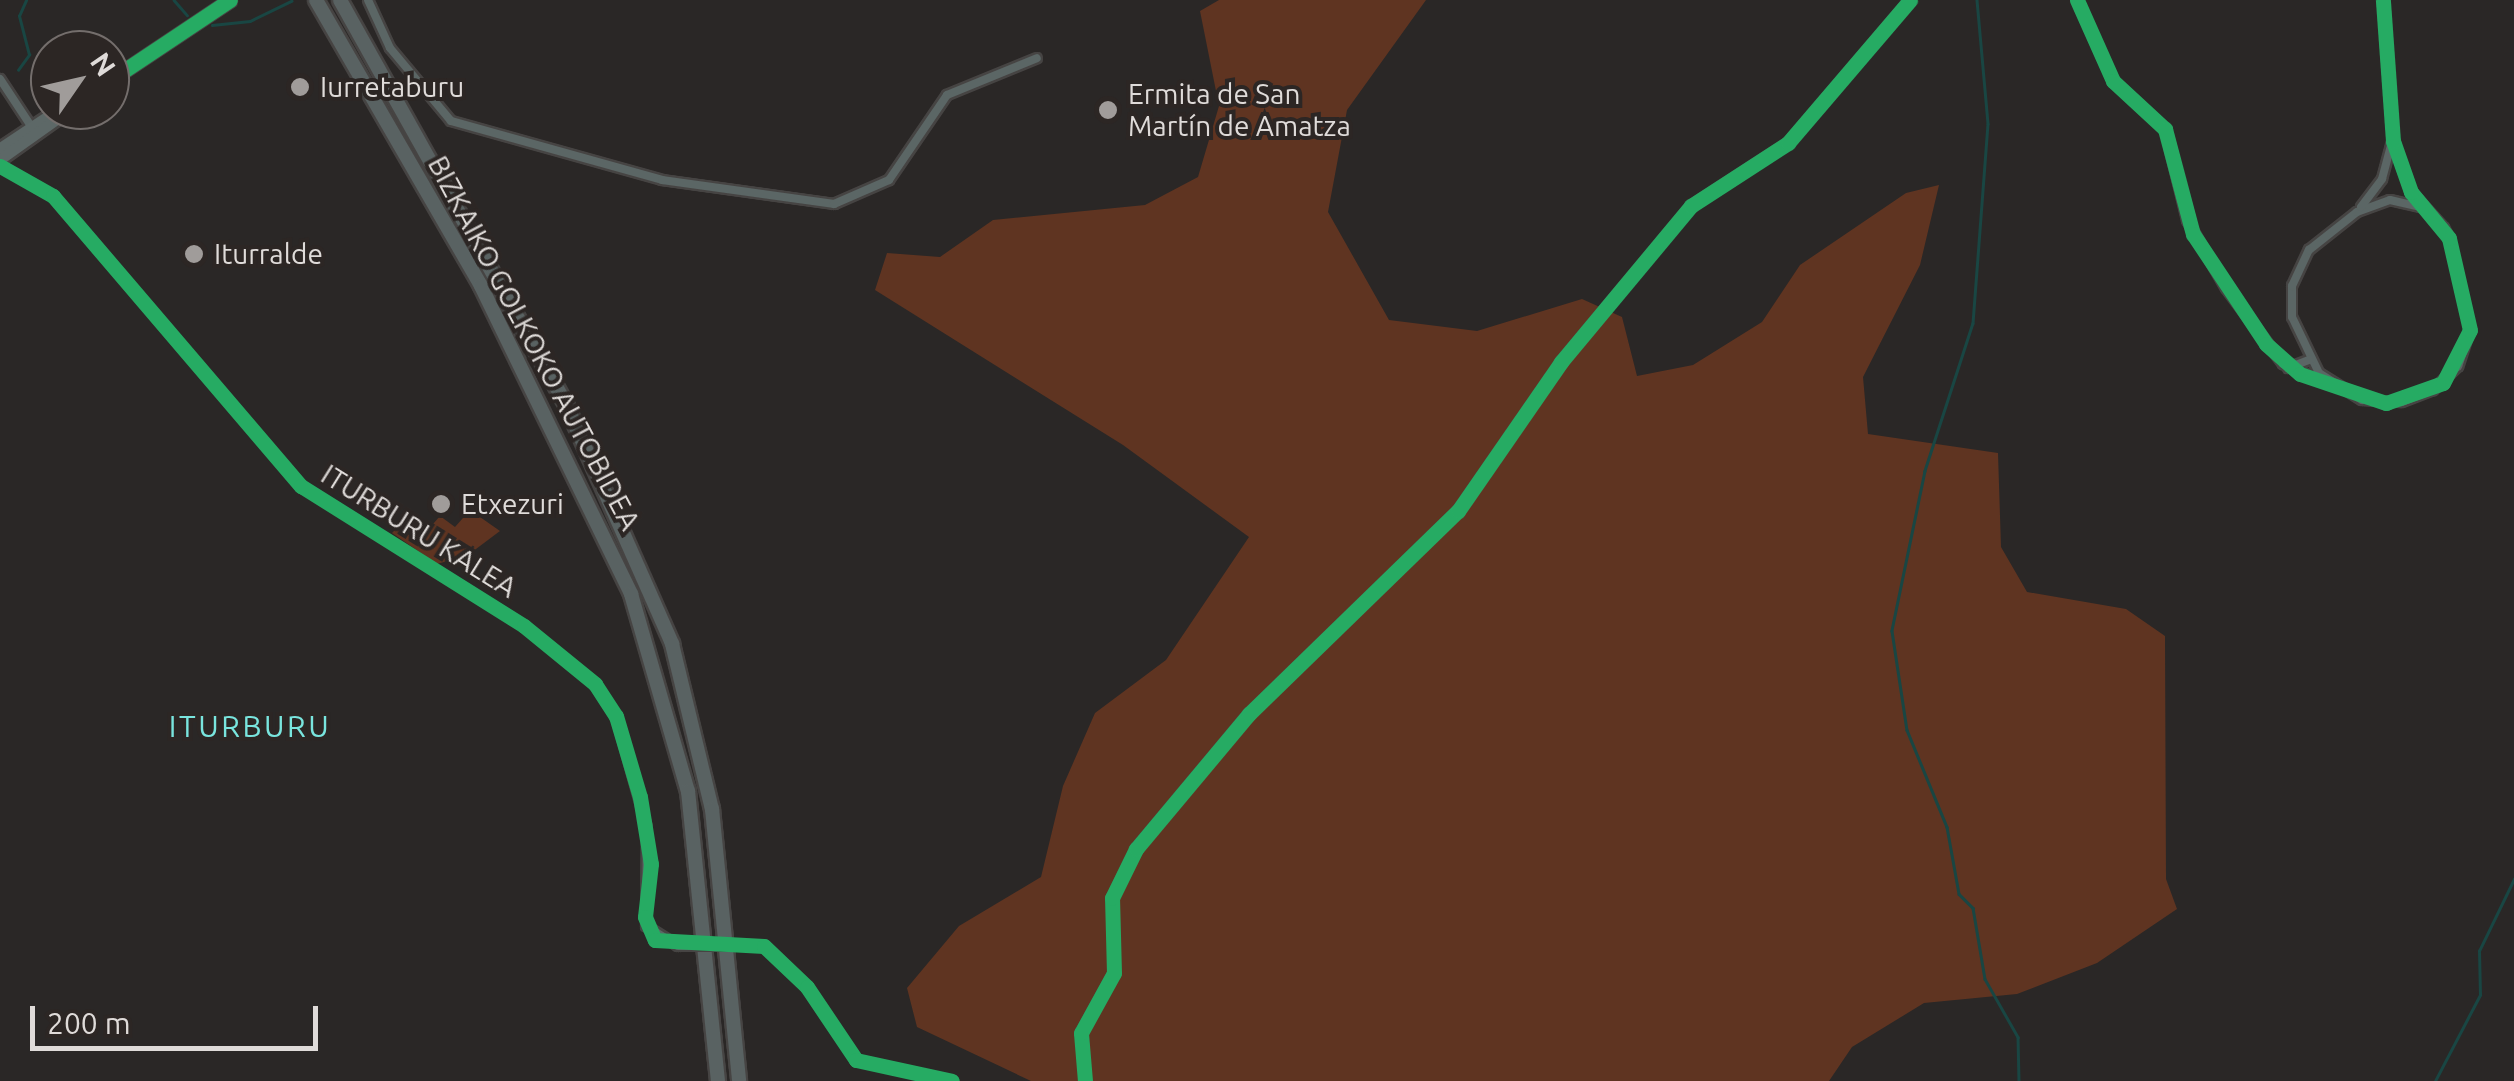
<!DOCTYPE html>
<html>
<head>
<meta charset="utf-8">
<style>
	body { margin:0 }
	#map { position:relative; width:2514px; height:1081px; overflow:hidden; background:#2a2726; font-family:Ubuntu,sans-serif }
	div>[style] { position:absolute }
	.green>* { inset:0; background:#5f3421 }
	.stream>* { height:2.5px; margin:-1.25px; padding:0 1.25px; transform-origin:1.25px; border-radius:1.25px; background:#194643 }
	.roads { filter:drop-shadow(2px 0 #464443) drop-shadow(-2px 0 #464443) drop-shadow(0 2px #464443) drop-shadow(0 -2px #464443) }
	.street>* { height:8px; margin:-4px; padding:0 4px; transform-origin:4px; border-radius:4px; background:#5b6665 }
	.secondary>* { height:11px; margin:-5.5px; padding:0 5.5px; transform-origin:5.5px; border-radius:5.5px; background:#5d6867 }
	.highway>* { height:14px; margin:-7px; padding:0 7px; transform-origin:7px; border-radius:7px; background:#596262 }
	.bridges { filter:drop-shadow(2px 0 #464443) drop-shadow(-2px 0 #464443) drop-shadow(0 2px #464443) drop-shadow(0 -2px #464443) }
	.street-bridge>* { height:8px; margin:-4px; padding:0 4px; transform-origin:4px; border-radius:4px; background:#5b6665 }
	.cycleway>* { height:15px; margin:-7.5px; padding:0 7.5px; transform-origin:7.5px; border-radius:7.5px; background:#26ab63 }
	.dots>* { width:28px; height:28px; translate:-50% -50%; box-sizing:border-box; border:5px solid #2c2624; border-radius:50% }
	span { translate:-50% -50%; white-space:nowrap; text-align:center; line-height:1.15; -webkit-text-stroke:8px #2c2624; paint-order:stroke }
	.poi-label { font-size:28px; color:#dfdbd9 }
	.left { translate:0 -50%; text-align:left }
	.street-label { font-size:28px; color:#dfdbd9 }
	.neighbourhood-label { font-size:30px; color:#79e5de; letter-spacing:2.5px }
	.north { position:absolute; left:30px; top:30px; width:100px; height:100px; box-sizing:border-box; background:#2c2624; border:2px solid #746e6c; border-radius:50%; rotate:56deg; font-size:28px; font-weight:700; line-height:40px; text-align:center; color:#dfdbd9 }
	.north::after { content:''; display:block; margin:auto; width:35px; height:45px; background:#a09c9a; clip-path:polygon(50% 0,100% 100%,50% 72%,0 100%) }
	.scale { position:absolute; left:30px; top:1006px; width:288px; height:45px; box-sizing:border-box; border:5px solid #dfdbd9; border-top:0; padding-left:12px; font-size:30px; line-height:35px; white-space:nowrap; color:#dfdbd9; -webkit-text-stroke:8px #2c2624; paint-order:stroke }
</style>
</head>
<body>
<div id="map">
	<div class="green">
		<i style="clip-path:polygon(1219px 0,1426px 0,1347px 110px,1328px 212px,1389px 320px,1477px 331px,1582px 299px,1622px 317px,1637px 376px,1693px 365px,1762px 322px,1800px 265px,1906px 193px,1939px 185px,1920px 265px,1863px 377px,1868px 434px,1998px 453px,2001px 547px,2027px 592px,2126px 609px,2165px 636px,2166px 879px,2177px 909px,2097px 963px,2017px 994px,1924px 1003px,1852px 1047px,1829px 1081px,1031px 1081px,917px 1027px,907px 988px,959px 926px,1041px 877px,1063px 786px,1095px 713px,1166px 660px,1249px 537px,1123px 445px,875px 290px,887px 253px,940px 257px,993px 220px,1145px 205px,1198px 177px,1219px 106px,1200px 11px)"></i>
		<i style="clip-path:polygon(470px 510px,500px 531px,468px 555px,437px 564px,392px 533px,406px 518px,426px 532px,440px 516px,455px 527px)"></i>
	</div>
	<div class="stream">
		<i style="left:174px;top:0;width:20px;rotate:49deg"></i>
		<i style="left:1977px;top:0;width:124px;rotate:84.9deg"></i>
		<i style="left:1988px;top:124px;width:200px;rotate:94.3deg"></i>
		<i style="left:1973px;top:323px;width:156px;rotate:108deg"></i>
		<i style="left:1925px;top:471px;width:163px;rotate:101.7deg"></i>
		<i style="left:1892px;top:631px;width:100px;rotate:81.4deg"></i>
		<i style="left:1907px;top:730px;width:105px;rotate:67.6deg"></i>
		<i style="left:1947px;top:827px;width:68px;rotate:79.8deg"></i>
		<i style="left:1959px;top:894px;width:20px;rotate:45deg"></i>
		<i style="left:1973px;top:908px;width:72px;rotate:80.4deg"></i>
		<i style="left:1985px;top:979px;width:67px;rotate:60.4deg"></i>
		<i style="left:2018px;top:1037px;width:44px;rotate:88.7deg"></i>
		<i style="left:212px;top:25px;width:38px;rotate:-6deg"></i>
		<i style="left:250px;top:21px;width:46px;rotate:-26deg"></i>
		<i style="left:18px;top:70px;width:19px;rotate:-54deg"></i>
		<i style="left:29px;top:55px;width:40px;rotate:-104.4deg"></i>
		<i style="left:19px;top:16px;width:17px;rotate:-66deg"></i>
		<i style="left:2435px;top:1081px;width:97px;rotate:-62.4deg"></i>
		<i style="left:2480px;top:995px;width:44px;rotate:-91.3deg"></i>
		<i style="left:2479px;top:951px;width:80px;rotate:-64.1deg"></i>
	</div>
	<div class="roads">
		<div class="street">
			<i style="left:368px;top:0;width:53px;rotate:65.4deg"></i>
			<i style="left:390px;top:48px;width:95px;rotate:50.1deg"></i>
			<i style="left:451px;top:121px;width:219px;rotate:15.6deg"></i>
			<i style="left:662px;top:180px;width:174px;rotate:7.9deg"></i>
			<i style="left:834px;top:204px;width:60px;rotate:-23.6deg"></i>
			<i style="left:889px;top:180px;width:103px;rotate:-55.7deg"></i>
			<i style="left:947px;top:95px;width:97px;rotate:-22.3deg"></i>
			<i style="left:2077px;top:0;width:89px;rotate:66deg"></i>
			<i style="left:2113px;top:81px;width:71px;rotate:42.7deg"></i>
			<i style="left:2165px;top:129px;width:94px;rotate:76.4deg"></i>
			<i style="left:2187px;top:220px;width:78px;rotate:60.2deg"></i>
			<i style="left:2226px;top:288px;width:95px;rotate:53.1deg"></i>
			<i style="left:2283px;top:364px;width:48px;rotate:23.4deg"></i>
			<i style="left:2383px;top:0;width:141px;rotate:85.9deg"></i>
			<i style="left:2393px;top:141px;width:54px;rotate:70.6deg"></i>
			<i style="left:2411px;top:192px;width:49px;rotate:47.5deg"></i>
			<i style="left:2444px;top:228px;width:11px;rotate:63deg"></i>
			<i style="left:2449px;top:238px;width:94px;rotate:77.1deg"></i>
			<i style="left:2470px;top:330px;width:38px;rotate:108deg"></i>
			<i style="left:2458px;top:366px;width:35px;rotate:136deg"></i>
			<i style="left:2433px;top:390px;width:34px;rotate:159deg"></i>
			<i style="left:2401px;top:402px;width:39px;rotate:-177deg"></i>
			<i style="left:2362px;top:400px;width:51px;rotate:-147.9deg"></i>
			<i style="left:2319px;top:373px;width:62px;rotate:-115.7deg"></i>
			<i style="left:2292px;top:317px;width:31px;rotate:-90deg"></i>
			<i style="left:2292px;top:286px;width:40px;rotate:-65deg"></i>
			<i style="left:2309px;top:250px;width:61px;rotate:-38.4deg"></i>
			<i style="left:2357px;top:212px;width:35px;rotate:-20deg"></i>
			<i style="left:2390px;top:200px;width:35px;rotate:13deg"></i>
			<i style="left:0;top:79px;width:56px;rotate:56.6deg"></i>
			<i style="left:0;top:166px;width:61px;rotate:29.5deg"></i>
			<i style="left:53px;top:196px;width:382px;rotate:49.5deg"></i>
			<i style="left:301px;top:486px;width:263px;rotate:32.1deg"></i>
			<i style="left:524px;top:626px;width:92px;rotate:39.2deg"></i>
			<i style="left:595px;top:684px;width:38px;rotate:57deg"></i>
			<i style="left:616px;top:716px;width:116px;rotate:74.5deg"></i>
			<i style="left:647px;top:828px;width:98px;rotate:90.6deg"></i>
			<i style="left:646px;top:926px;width:38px;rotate:32deg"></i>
			<i style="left:2361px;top:207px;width:35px;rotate:-53deg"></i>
			<i style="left:2382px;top:179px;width:35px;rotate:-75deg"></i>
			<i style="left:2288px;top:368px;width:25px;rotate:-21deg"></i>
			<i style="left:764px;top:946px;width:59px;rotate:43.6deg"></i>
			<i style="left:807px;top:987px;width:88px;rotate:56.1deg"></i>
			<i style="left:856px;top:1060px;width:98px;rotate:12.3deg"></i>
			<i style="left:1085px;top:1081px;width:48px;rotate:-94.8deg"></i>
			<i style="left:1081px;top:1033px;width:68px;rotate:-61.2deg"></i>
			<i style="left:1114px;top:973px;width:75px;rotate:-91.5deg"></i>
			<i style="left:1112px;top:898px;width:55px;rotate:-63.9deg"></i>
			<i style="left:1136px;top:849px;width:176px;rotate:-50.1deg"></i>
			<i style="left:1249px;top:714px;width:291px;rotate:-44.2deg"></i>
			<i style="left:1458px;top:511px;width:181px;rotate:-55.3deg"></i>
			<i style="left:1561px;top:362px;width:203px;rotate:-50.2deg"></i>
			<i style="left:1691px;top:206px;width:116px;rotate:-33deg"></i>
			<i style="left:1788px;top:143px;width:188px;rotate:-49.5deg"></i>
		</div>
		<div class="secondary">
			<i style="left:110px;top:80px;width:144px;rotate:-33.7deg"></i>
			<i style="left:0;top:148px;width:69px;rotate:-33.7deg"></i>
			<i style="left:0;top:159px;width:85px;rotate:-35.4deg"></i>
		</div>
		<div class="highway">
			<i style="left:316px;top:0;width:330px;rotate:60deg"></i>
			<i style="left:481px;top:286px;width:343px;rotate:64deg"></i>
			<i style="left:631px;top:594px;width:205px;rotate:73.9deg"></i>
			<i style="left:688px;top:791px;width:292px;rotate:84.1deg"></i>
			<i style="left:340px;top:0;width:461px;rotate:60.8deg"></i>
			<i style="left:565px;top:402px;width:265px;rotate:66.1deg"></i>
			<i style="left:672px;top:644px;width:170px;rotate:76.4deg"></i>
			<i style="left:712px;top:809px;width:273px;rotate:84.3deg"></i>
		</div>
	</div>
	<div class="bridges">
		<div class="street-bridge">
			<i style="left:678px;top:946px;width:86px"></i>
		</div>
	</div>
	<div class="cycleway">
		<i style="left:2077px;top:0;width:89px;rotate:66deg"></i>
		<i style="left:2113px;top:81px;width:71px;rotate:42.7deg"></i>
		<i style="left:2165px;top:129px;width:109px;rotate:75.1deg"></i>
		<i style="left:2193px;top:234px;width:132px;rotate:56.4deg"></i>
		<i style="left:2266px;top:344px;width:45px;rotate:41.4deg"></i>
		<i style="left:2300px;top:374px;width:91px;rotate:18.6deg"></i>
		<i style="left:2386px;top:403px;width:60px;rotate:-19.3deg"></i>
		<i style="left:2443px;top:383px;width:59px;rotate:-63deg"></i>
		<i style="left:2470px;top:330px;width:94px;rotate:-102.9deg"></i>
		<i style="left:2449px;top:238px;width:60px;rotate:-129.6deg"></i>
		<i style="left:2411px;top:192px;width:54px;rotate:-109.4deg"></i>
		<i style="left:2393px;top:141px;width:141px;rotate:-94.1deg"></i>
		<i style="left:110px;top:80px;width:144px;rotate:-33.7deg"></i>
		<i style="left:0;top:166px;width:61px;rotate:29.5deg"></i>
		<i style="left:53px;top:196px;width:382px;rotate:49.5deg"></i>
		<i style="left:301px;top:486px;width:263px;rotate:32.1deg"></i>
		<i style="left:524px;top:626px;width:92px;rotate:39.2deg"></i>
		<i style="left:595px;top:684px;width:38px;rotate:57deg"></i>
		<i style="left:616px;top:716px;width:84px;rotate:73.5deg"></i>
		<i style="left:640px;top:797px;width:68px;rotate:80.7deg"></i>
		<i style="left:651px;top:864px;width:53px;rotate:96.5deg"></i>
		<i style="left:645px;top:917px;width:25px;rotate:67deg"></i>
		<i style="left:655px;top:940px;width:109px;rotate:3.2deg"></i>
		<i style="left:764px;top:946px;width:59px;rotate:43.6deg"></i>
		<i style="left:807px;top:987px;width:88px;rotate:56.1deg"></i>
		<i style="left:856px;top:1060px;width:98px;rotate:12.3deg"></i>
		<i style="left:1085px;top:1081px;width:48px;rotate:-94.8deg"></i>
		<i style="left:1081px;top:1033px;width:68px;rotate:-61.2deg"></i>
		<i style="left:1114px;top:973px;width:75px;rotate:-91.5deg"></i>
		<i style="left:1112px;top:898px;width:55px;rotate:-63.9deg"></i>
		<i style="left:1136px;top:849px;width:176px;rotate:-50.1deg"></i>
		<i style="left:1249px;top:714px;width:291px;rotate:-44.2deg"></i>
		<i style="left:1458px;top:511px;width:181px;rotate:-55.3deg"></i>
		<i style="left:1561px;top:362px;width:203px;rotate:-50.2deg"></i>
		<i style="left:1691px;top:206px;width:116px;rotate:-33deg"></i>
		<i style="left:1788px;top:143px;width:188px;rotate:-49.5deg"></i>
	</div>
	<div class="dots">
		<i style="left:300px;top:87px;background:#a09c9a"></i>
		<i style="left:1108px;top:110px;background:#a09c9a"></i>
		<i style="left:194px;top:254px;background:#a09c9a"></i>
		<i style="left:441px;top:504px;background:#a09c9a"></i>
	</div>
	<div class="poi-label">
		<span class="left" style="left:320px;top:87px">Iurretaburu</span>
		<span class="left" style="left:1128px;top:110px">Ermita de San<br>Martín de Amatza</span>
		<span class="left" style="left:214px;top:254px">Iturralde</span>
		<span class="left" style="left:461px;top:504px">Etxezuri</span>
	</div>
	<div class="street-label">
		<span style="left:534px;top:343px;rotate:62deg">BIZKAIKO GOLKOKO AUTOBIDEA</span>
		<span style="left:419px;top:531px;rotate:32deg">ITURBURU KALEA</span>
	</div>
	<div class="neighbourhood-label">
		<span style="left:250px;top:726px">ITURBURU</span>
	</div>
	<div class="north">N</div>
	<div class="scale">200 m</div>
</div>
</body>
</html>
